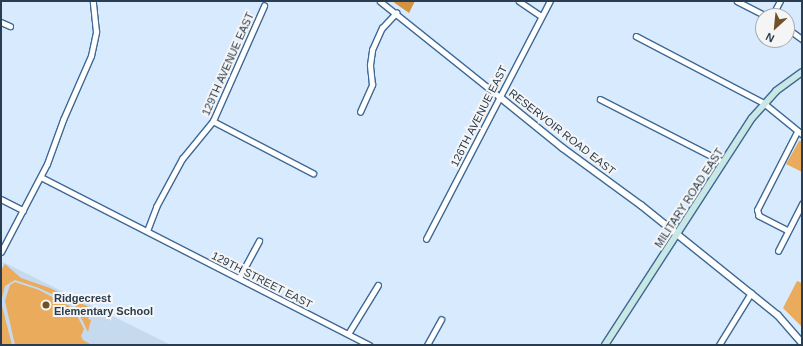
<!DOCTYPE html>
<html>
<head>
<meta charset="utf-8">
<style>
	body { margin:0 }
	#map { position:relative; width:803px; height:346px; overflow:hidden; background:#d7eafe; font-family:Helvetica,sans-serif }
	div>[style] { position:absolute }
	.built>* { inset:0; background:#c5d9ef }
	.green>* { inset:0; background:#eaab5c }
	.forest>* { inset:0; background:#d4943f }
	.roads { filter:drop-shadow(1px 0 #3f6994) drop-shadow(-1px 0 #3f6994) drop-shadow(0 1px #3f6994) drop-shadow(0 -1px #3f6994) }
	.minor>* { height:4.5px; margin:-2.25px; padding:0 2.25px; transform-origin:2.25px; border-radius:2.25px; background:#fff }
	.tertiary>* { height:5.5px; margin:-2.75px; padding:0 2.75px; transform-origin:2.75px; border-radius:2.75px; background:#fff }
	.secondary>* { height:6px; margin:-3px; padding:0 3px; transform-origin:3px; border-radius:3px; background:#c8e7e5 }
	.dots>* { width:11px; height:11px; translate:-50% -50%; box-sizing:border-box; border:2px solid #f5f5f5; border-radius:50% }
	span { translate:-50% -50%; white-space:nowrap; text-align:center; line-height:1.15; -webkit-text-stroke:4px #f5f5f5; paint-order:stroke }
	.street-label { font-size:11px; color:#2a3d50 }
	.poi-label { font-size:11px; color:#2a3d50; font-weight:700 }
	.left { translate:0 -50%; text-align:left }
	.frame { position:absolute; inset:0; border:2px solid #2a3d50; pointer-events:none }
	.north { position:absolute; left:755px; top:8px; width:40px; height:40px; box-sizing:border-box; background:#f5f5f5; border:1px solid #a4abb3; border-radius:50%; rotate:207deg; font-size:11px; font-weight:700; line-height:16px; text-align:center; color:#2a3d50 }
	.north::after { content:''; display:block; margin:auto; width:14px; height:18px; background:#715027; clip-path:polygon(50% 0,100% 100%,50% 72%,0 100%) }
</style>
</head>
<body>
<div id="map">
	<div class="built">
		<i style="clip-path:polygon(3px 262px,171px 345px,1px 345px)"></i>
	</div>
	<div class="green">
		<i style="clip-path:polygon(799px 141px,802px 141px,802px 172px,786px 164px)"></i>
		<i style="clip-path:polygon(5px 264px,21px 278px,50px 288px,93px 309px,88px 319px,91px 320px,88px 332px,75px 305px,39px 288px,15px 280px,5px 286px,1px 302px,12px 345px,2px 345px,1px 270px)"></i>
		<i style="clip-path:polygon(797px 281px,802px 283px,802px 327px,783px 308px)"></i>
		<i style="clip-path:polygon(15px 282px,39px 290px,73px 308px,84px 329px,81px 336px,83px 340px,92px 345px,15px 345px,5px 301px,10px 285px)"></i>
	</div>
	<div class="forest">
		<i style="clip-path:polygon(392px 1px,415px 1px,409px 13px)"></i>
	</div>
	<div class="roads">
		<div class="minor">
			<i style="left:380px;top:1px;width:154px;rotate:38.7deg"></i>
			<i style="left:519px;top:1px;width:27px;rotate:34deg"></i>
			<i style="left:737px;top:1px;width:33px;rotate:27deg"></i>
			<i style="left:772px;top:16px;width:17px;rotate:-62deg"></i>
			<i style="left:1px;top:22px;width:10px;rotate:24deg"></i>
			<i style="left:787px;top:28px;width:19px;rotate:36deg"></i>
			<i style="left:636px;top:36px;width:144px;rotate:27.6deg"></i>
			<i style="left:764px;top:103px;width:49px;rotate:39.2deg"></i>
			<i style="left:600px;top:99px;width:138px;rotate:27.1deg"></i>
			<i style="left:360px;top:112px;width:30px;rotate:-66deg"></i>
			<i style="left:372px;top:85px;width:20px;rotate:-96deg"></i>
			<i style="left:370px;top:65px;width:15px;rotate:-82deg"></i>
			<i style="left:372px;top:50px;width:24px;rotate:-66deg"></i>
			<i style="left:382px;top:28px;width:21px;rotate:-47deg"></i>
			<i style="left:213px;top:121px;width:113px;rotate:27.5deg"></i>
			<i style="left:41px;top:177px;width:369px;rotate:27.1deg"></i>
			<i style="left:1px;top:199px;width:25px;rotate:27deg"></i>
			<i style="left:147px;top:231px;width:26px;rotate:-69deg"></i>
			<i style="left:156px;top:207px;width:55px;rotate:-61.6deg"></i>
			<i style="left:182px;top:159px;width:49px;rotate:-50.8deg"></i>
			<i style="left:213px;top:121px;width:126px;rotate:-66.1deg"></i>
			<i style="left:788px;top:231px;width:33px;rotate:-153deg"></i>
			<i style="left:759px;top:216px;width:6px;rotate:-108deg"></i>
			<i style="left:757px;top:210px;width:88px;rotate:-62.9deg"></i>
			<i style="left:426px;top:239px;width:268px;rotate:-62.5deg"></i>
			<i style="left:778px;top:251px;width:53px;rotate:-62.9deg"></i>
			<i style="left:1px;top:252px;width:99px;rotate:-62.4deg"></i>
			<i style="left:47px;top:164px;width:47px;rotate:-70deg"></i>
			<i style="left:63px;top:120px;width:70px;rotate:-66.4deg"></i>
			<i style="left:91px;top:56px;width:25px;rotate:-78deg"></i>
			<i style="left:96px;top:32px;width:31px;rotate:-96deg"></i>
			<i style="left:239px;top:278px;width:42px;rotate:-61.6deg"></i>
			<i style="left:348px;top:334px;width:57px;rotate:-58.5deg"></i>
			<i style="left:427px;top:345px;width:29px;rotate:-61deg"></i>
			<i style="left:719px;top:345px;width:61px;rotate:-58.4deg"></i>
		</div>
		<div class="tertiary">
			<i style="left:500px;top:97px;width:81px;rotate:39deg"></i>
			<i style="left:563px;top:148px;width:97px;rotate:36.2deg"></i>
			<i style="left:641px;top:205px;width:176px;rotate:38.8deg"></i>
			<i style="left:778px;top:315px;width:37px;rotate:49deg"></i>
		</div>
		<div class="secondary">
			<i style="left:605px;top:345px;width:270px;rotate:-57.1deg"></i>
			<i style="left:752px;top:118px;width:36px;rotate:-48deg"></i>
			<i style="left:776px;top:91px;width:32px;rotate:-36deg"></i>
		</div>
	</div>
	<div class="dots">
		<i style="left:46px;top:305px;background:#715027"></i>
	</div>
	<div class="street-label">
		<span style="left:228px;top:64px;rotate:-66deg">129TH AVENUE EAST</span>
		<span style="left:479px;top:116px;rotate:-63deg">126TH AVENUE EAST</span>
		<span style="left:562px;top:132px;rotate:38deg">RESERVOIR ROAD EAST</span>
		<span style="left:689px;top:198px;rotate:-57deg">MILITARY ROAD EAST</span>
		<span style="left:262px;top:280px;rotate:27deg">129TH STREET EAST</span>
	</div>
	<div class="poi-label">
		<span class="left" style="left:54px;top:305px">Ridgecrest<br>Elementary School</span>
	</div>
	<div class="frame"></div>
	<div class="north">N</div>
</div>
</body>
</html>
